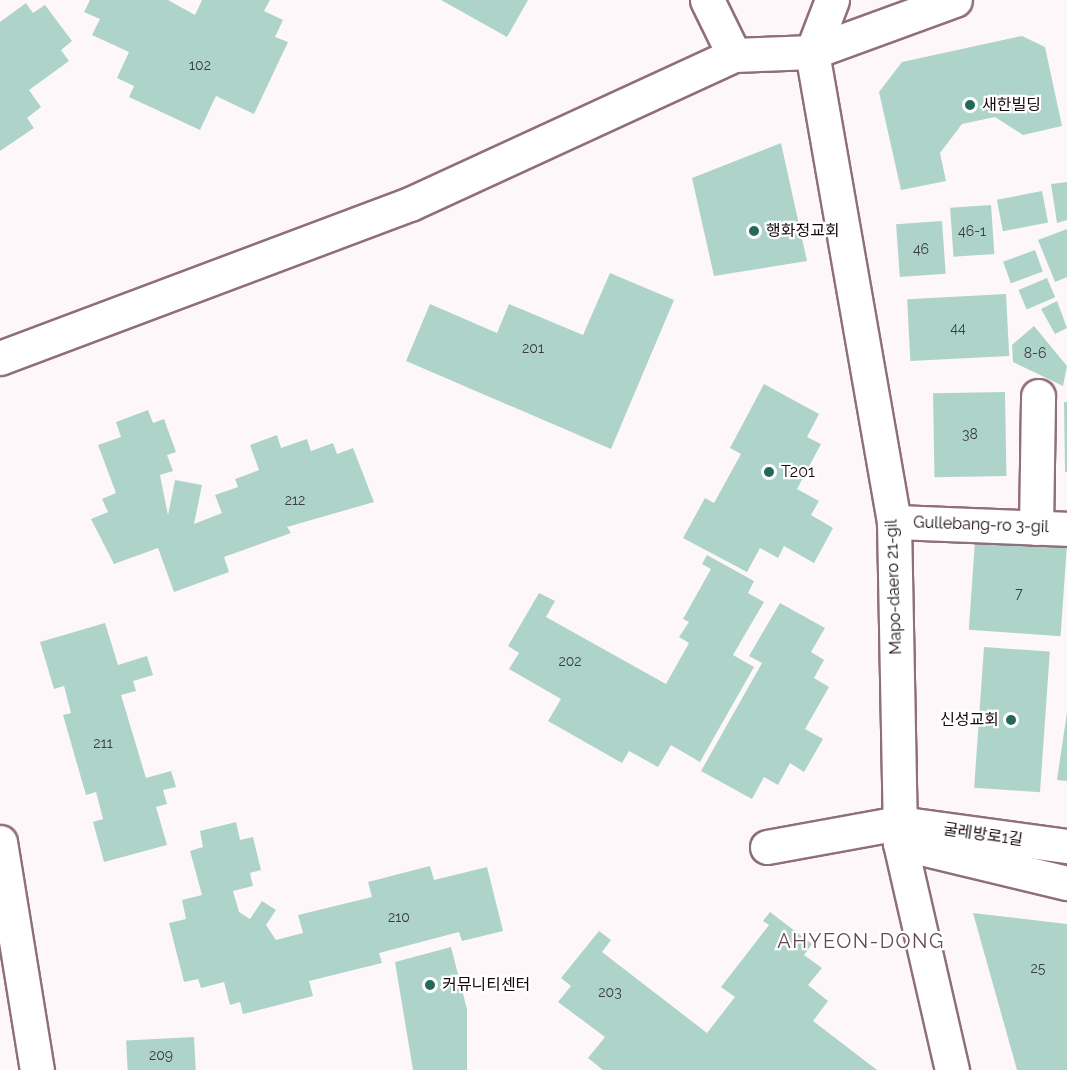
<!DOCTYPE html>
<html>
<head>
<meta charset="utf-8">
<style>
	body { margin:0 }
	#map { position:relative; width:1067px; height:1070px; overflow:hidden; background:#fef7f9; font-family:Raleway,"Noto Sans KR",sans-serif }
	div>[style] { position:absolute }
	.building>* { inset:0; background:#aed4c9; transform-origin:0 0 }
	.roads { filter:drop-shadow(2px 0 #8f6f79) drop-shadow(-2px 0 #8f6f79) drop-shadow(0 2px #8f6f79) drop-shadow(0 -2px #8f6f79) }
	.minor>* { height:33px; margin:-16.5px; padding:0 16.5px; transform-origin:16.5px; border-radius:16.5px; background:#fff }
	.dots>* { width:16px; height:16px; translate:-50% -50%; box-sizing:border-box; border:3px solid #fff; border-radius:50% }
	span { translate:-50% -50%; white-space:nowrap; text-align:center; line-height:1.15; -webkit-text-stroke:4.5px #fff; paint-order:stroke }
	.number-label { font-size:14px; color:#3c3c3d }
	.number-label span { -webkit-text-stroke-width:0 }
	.poi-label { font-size:16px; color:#160a0e }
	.left { translate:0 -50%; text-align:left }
	.right { translate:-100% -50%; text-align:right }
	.street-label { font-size:16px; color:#160a0e }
	.quarter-label { font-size:20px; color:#664952; letter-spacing:1.5px }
</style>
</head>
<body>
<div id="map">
	<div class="building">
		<i style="clip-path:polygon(90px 0,168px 0,195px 15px,202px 0,270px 0,264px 11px,283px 20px,275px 37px,288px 42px,254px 114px,216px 96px,200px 130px,129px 97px,134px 86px,117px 78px,129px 52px,92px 35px,100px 19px,84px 12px)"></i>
		<i style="clip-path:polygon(441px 0,528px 0,507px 37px)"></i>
		<i style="clip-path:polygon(26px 3px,33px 13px,45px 5px,72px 41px,61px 50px,69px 61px,29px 90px,41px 107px,27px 118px,34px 128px,0 151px,0 22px)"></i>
		<i style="clip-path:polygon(1022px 36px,1045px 47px,1062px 126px,1023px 135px,995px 117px,962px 124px,940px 153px,946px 181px,901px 190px,879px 92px,902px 62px)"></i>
		<i style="clip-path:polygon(781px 143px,807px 261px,714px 276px,692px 178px)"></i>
		<i style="clip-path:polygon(1067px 182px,1067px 220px,1057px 223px,1051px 184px)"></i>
		<i style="left:1042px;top:191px;width:32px;height:46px;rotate:79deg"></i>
		<i style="left:991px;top:205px;width:49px;height:41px;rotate:86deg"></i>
		<i style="left:942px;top:221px;width:53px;height:46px;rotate:86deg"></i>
		<i style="clip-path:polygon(1067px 229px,1067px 277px,1055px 282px,1038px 240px)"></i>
		<i style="left:1035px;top:250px;width:23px;height:34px;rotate:70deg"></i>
		<i style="clip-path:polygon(610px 273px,674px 300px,611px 449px,406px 361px,430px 304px,497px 333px,509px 304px,583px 335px)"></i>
		<i style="left:1047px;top:278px;width:21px;height:31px;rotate:67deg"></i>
		<i style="left:1006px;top:294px;width:62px;height:99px;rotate:87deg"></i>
		<i style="clip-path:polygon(1057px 301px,1067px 328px,1055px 334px,1041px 309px)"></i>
		<i style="clip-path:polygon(1034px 326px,1067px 366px,1063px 386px,1013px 362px,1012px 345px)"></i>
		<i style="clip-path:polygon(764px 384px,819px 414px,807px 437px,821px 444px,797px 489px,819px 501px,811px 515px,833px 528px,814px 563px,784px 546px,778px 558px,760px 548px,747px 572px,683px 538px,705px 498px,714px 503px,741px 454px,730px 448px)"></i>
		<i style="left:1005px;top:392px;width:84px;height:72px;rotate:89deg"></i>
		<i style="clip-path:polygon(1064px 402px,1067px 402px,1067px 472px,1065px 472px)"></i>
		<i style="clip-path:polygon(148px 410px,153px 423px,164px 419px,176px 452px,167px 455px,173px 471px,160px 475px,168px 515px,175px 480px,202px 485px,194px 524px,222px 513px,215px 495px,238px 487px,235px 479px,259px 470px,250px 445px,277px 435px,281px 448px,307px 439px,311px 451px,333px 443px,337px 454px,353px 448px,374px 502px,287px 527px,291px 533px,224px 557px,229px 572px,174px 592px,158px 548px,114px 564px,91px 519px,108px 512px,102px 499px,116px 493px,98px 445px,121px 437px,116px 422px)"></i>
		<i style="left:975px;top:541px;width:92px;height:89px;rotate:4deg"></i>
		<i style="clip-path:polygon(707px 555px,754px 581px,748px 593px,764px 602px,733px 655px,754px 667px,700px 762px,671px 745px,658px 767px,629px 751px,622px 763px,548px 721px,561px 699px,509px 669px,519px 653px,508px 646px,539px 593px,555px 601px,546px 617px,666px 684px,689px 643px,679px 637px,689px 622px,683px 619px,711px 569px,702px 564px)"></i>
		<i style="clip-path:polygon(780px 603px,825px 628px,811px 652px,824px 660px,814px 678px,829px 687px,805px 729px,823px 739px,804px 772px,790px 763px,778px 785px,764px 777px,752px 799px,701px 771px,762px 663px,749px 656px)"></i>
		<i style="clip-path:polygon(105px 623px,118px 665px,147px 656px,153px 675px,133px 681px,136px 691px,121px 695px,146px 778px,171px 771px,176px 787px,163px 790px,167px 804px,156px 807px,167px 845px,104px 862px,93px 822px,103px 819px,96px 792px,86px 795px,63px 715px,71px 713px,64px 686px,54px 689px,40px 642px)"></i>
		<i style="left:984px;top:647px;width:66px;height:141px;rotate:4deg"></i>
		<i style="clip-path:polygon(1067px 712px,1067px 781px,1057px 780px)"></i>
		<i style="clip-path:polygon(236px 822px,240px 840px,253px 837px,261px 870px,250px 873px,253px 886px,233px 891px,239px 912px,250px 919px,262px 901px,276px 910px,266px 925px,276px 940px,303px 933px,298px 915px,372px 897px,368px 882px,430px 866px,434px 880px,487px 867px,503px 931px,462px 941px,459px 932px,379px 953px,382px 963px,309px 981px,313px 996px,243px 1014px,240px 1002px,230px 1005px,224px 982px,201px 988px,198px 979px,184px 982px,169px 923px,186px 919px,182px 900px,202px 895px,190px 851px,203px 847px,200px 831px)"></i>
		<i style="clip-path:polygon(770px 912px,812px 944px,804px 955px,822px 968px,808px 985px,828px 1001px,813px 1021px,877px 1070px,603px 1070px,588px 1058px,605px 1037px,558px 1002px,571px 986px,561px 978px,599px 931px,611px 940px,602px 952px,707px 1033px,735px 997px,721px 987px,769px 925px,763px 921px)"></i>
		<i style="clip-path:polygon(973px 913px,1067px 924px,1067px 1070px,1017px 1070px)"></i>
		<i style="clip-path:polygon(451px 947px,467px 1009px,467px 1070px,413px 1070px,395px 962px)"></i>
		<i style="left:194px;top:1037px;width:33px;height:68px;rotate:87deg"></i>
	</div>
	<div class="roads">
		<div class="minor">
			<i style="left:707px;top:0;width:61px;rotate:63.9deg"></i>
			<i style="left:832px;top:0;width:56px;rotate:111deg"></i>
			<i style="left:812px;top:52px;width:477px;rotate:80.1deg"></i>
			<i style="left:894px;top:522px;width:321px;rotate:88.9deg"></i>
			<i style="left:900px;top:843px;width:233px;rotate:77.1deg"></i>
			<i style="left:0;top:358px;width:438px;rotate:-20.6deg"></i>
			<i style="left:410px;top:204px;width:357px;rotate:-24.7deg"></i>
			<i style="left:734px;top:55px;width:78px;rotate:-2.2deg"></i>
			<i style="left:812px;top:52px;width:152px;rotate:-20deg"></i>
			<i style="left:894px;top:522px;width:173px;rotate:2.3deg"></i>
			<i style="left:1036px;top:528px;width:132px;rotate:-89.1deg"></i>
			<i style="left:0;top:842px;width:231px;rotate:80.8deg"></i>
			<i style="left:900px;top:843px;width:172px;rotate:13.5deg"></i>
			<i style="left:767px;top:847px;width:134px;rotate:-10.3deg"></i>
			<i style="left:899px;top:823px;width:170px;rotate:7.8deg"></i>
		</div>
	</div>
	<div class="dots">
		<i style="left:970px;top:105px;background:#246859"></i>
		<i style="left:754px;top:231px;background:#246859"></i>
		<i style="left:769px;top:472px;background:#246859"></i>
		<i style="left:1011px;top:720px;background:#246859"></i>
		<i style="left:430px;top:985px;background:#246859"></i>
	</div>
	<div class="number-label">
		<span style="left:200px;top:65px">102</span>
		<span style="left:972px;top:231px">46-1</span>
		<span style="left:921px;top:249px">46</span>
		<span style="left:958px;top:328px">44</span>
		<span style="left:533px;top:348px">201</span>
		<span style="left:1035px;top:353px">8-6</span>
		<span style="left:970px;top:434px">38</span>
		<span style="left:295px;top:500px">212</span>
		<span style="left:1019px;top:593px">7</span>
		<span style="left:570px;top:661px">202</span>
		<span style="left:103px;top:743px">211</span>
		<span style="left:399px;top:917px">210</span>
		<span style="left:1038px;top:968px">25</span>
		<span style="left:610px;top:992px">203</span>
		<span style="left:161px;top:1055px">209</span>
	</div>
	<div class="poi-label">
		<span class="left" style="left:982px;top:105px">새한빌딩</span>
		<span class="left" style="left:766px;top:231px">행화정교회</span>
		<span class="left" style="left:781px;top:472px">T201</span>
		<span class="right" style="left:999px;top:720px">신성교회</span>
		<span class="left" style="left:442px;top:985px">커뮤니티센터</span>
	</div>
	<div class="street-label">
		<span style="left:981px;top:525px;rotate:2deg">Gullebang-ro 3-gil</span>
		<span style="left:894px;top:587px;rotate:-92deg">Mapo-daero 21-gil</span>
		<span style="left:983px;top:835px;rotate:8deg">굴레방로1길</span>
	</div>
	<div class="quarter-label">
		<span style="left:861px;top:941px">AHYEON-DONG</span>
	</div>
</div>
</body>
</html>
